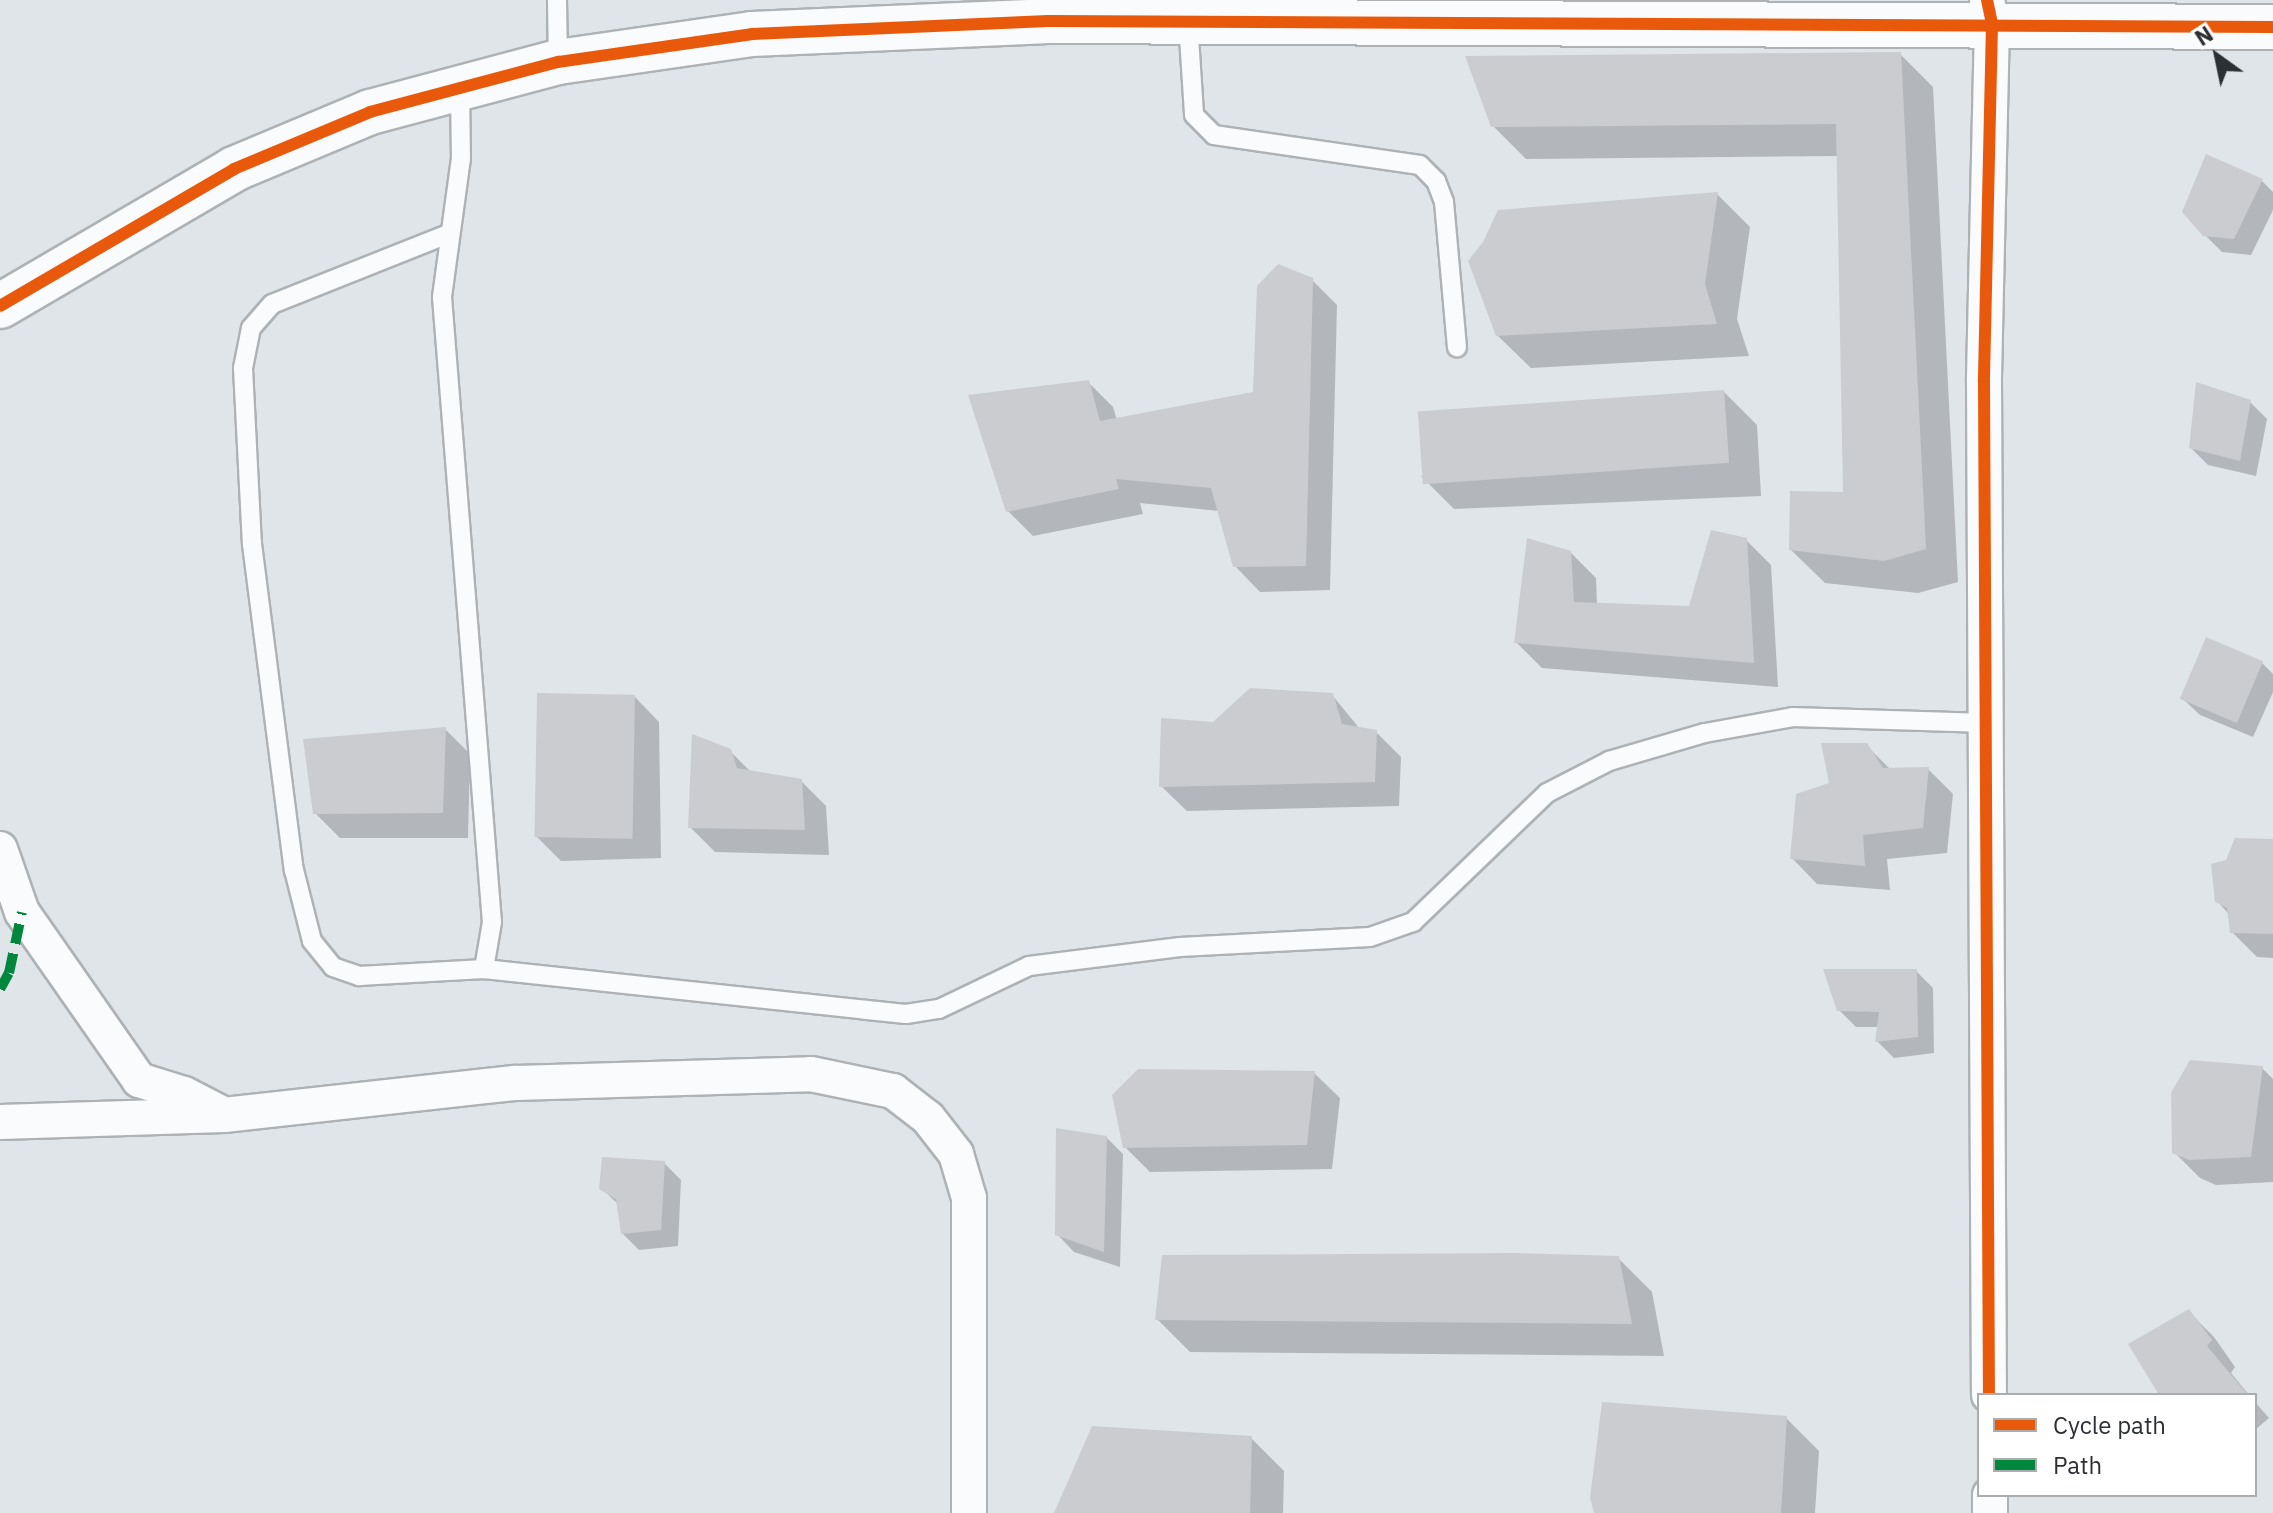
<!DOCTYPE html>
<html>
<head>
<meta charset="utf-8">
<style>
	body { margin:0 }
	#map { position:relative; width:2273px; height:1513px; overflow:hidden; background:#e0e5ea; font-family:"IBM Plex Sans",sans-serif }
	div>[style] { position:absolute }
	.shadow>* { inset:0; background:#0003 }
	.building>* { inset:0; background:#cbccd0; transform-origin:0 0 }
	.roads { filter:drop-shadow(2px 0 #aeb2b5) drop-shadow(-2px 0 #aeb2b5) drop-shadow(0 2px #aeb2b5) drop-shadow(0 -2px #aeb2b5) }
	.service>* { height:18px; margin:-9px; padding:0 9px; transform-origin:9px; border-radius:9px; background:#fafbfc }
	.minor>* { height:34px; margin:-17px; padding:0 17px; transform-origin:17px; border-radius:17px; background:#fafbfc }
	.tertiary>* { height:44px; margin:-22px; padding:0 22px; transform-origin:22px; border-radius:22px; background:#fafbfc }
	.quiet>* { height:10px; margin-top:-5px; transform-origin:0; background:repeating-linear-gradient(90deg,#00873e 0 20px,transparent 0 30px) }
	.cycleway>* { height:12px; margin:-6px; padding:0 6px; transform-origin:6px; border-radius:6px; background:#e8590c }
	span { translate:-50% -50%; white-space:nowrap; text-align:center; line-height:1.15; -webkit-text-stroke:6px #fff; paint-order:stroke }
	.legend { position:absolute; left:1977px; top:1393px; width:280px; height:104px; box-sizing:border-box; background:#fff; border:2px solid #abacad; margin:0; padding:10px 14px; list-style:none; font-size:24px; color:#2c2f33 }
	.legend li { display:flex; align-items:center; gap:16px; height:40px }
	.legend b { width:40px; border:2px solid #abacad }
	.north { position:absolute; left:2177px; top:16px; width:80px; height:80px; -webkit-text-stroke:6px #fff; paint-order:stroke; rotate:327deg; font-size:22px; font-weight:700; line-height:32px; text-align:center; color:#2c2f33 }
	.north::after { content:''; display:block; margin:auto; width:28px; height:36px; background:#2c2f33; clip-path:polygon(50% 0,100% 100%,50% 72%,0 100%) }
</style>
</head>
<body>
<div id="map">
	<div class="shadow">
		<i style="clip-path:polygon(1900px 54px,1933px 87px,1958px 582px,1918px 593px,1825px 583px,1791px 550px,1845px 494px,1838px 156px,1526px 159px,1493px 126px)"></i>
		<i style="clip-path:polygon(2207px 156px,2262px 181px,2273px 192px,2273px 210px,2251px 255px,2222px 252px,2205px 235px)"></i>
		<i style="clip-path:polygon(1717px 194px,1750px 227px,1737px 319px,1749px 356px,1531px 368px,1497px 335px)"></i>
		<i style="clip-path:polygon(1311px 279px,1337px 305px,1330px 590px,1260px 592px,1235px 566px,1219px 511px,1140px 503px,1143px 514px,1033px 536px,1008px 511px,1088px 382px,1113px 407px,1117px 420px,1255px 393px)"></i>
		<i style="clip-path:polygon(1724px 392px,1757px 425px,1761px 496px,1454px 509px,1421px 476px)"></i>
		<i style="clip-path:polygon(2250px 402px,2267px 419px,2256px 476px,2208px 465px,2191px 448px)"></i>
		<i style="clip-path:polygon(1746px 540px,1771px 565px,1778px 687px,1542px 668px,1516px 642px,1570px 552px,1596px 578px,1597px 604px,1690px 608px)"></i>
		<i style="clip-path:polygon(2262px 663px,2273px 674px,2273px 692px,2253px 737px,2200px 715px,2183px 699px)"></i>
		<i style="clip-path:polygon(1332px 695px,1360px 729px,1376px 732px,1401px 757px,1399px 806px,1187px 811px,1161px 786px,1214px 724px)"></i>
		<i style="clip-path:polygon(634px 696px,659px 722px,661px 858px,561px 861px,536px 836px)"></i>
		<i style="clip-path:polygon(445px 729px,470px 754px,468px 838px,340px 838px,315px 813px)"></i>
		<i style="clip-path:polygon(1866px 745px,1891px 770px,1928px 769px,1953px 794px,1947px 853px,1887px 859px,1890px 890px,1817px 884px,1792px 858px)"></i>
		<i style="clip-path:polygon(730px 751px,752px 773px,801px 781px,826px 806px,829px 855px,715px 852px,690px 827px)"></i>
		<i style="clip-path:polygon(2273px 841px,2273px 958px,2257px 957px,2232px 932px,2229px 914px,2217px 901px)"></i>
		<i style="clip-path:polygon(1916px 971px,1933px 988px,1934px 1053px,1894px 1058px,1877px 1041px,1879px 1027px,1856px 1027px,1839px 1010px)"></i>
		<i style="clip-path:polygon(2262px 1068px,2273px 1079px,2273px 1182px,2216px 1185px,2200px 1178px,2174px 1152px)"></i>
		<i style="clip-path:polygon(1314px 1073px,1340px 1098px,1332px 1169px,1150px 1172px,1125px 1147px)"></i>
		<i style="clip-path:polygon(1106px 1137px,1123px 1154px,1120px 1267px,1074px 1252px,1057px 1234px)"></i>
		<i style="clip-path:polygon(664px 1163px,681px 1180px,678px 1246px,639px 1250px,622px 1233px,619px 1205px,601px 1188px)"></i>
		<i style="clip-path:polygon(1618px 1258px,1652px 1292px,1664px 1356px,1190px 1352px,1157px 1319px)"></i>
		<i style="clip-path:polygon(2189px 1312px,2214px 1337px,2235px 1367px,2231px 1373px,2249px 1395px,2162px 1395px)"></i>
		<i style="clip-path:polygon(2255px 1402px,2269px 1418px,2255px 1430px)"></i>
		<i style="clip-path:polygon(1786px 1418px,1819px 1451px,1815px 1513px,1596px 1513px)"></i>
		<i style="clip-path:polygon(1251px 1438px,1284px 1471px,1283px 1513px,1066px 1513px)"></i>
	</div>
	<div class="building">
		<i style="clip-path:polygon(1901px 52px,1926px 549px,1884px 561px,1789px 550px,1790px 491px,1843px 492px,1836px 124px,1491px 127px,1465px 56px)"></i>
		<i style="clip-path:polygon(2206px 154px,2263px 179px,2234px 239px,2203px 236px,2182px 212px)"></i>
		<i style="clip-path:polygon(1718px 192px,1705px 284px,1717px 324px,1496px 336px,1468px 261px,1483px 242px,1498px 210px)"></i>
		<i style="clip-path:polygon(1278px 264px,1313px 278px,1306px 566px,1233px 567px,1211px 488px,1116px 479px,1119px 489px,1006px 512px,968px 395px,1089px 380px,1100px 421px,1253px 392px,1257px 286px)"></i>
		<i style="clip-path:polygon(2196px 382px,2251px 400px,2240px 461px,2189px 448px)"></i>
		<i style="left:1724px;top:390px;width:73px;height:307px;rotate:86deg"></i>
		<i style="clip-path:polygon(1711px 530px,1747px 538px,1754px 663px,1514px 643px,1527px 538px,1571px 551px,1574px 602px,1689px 606px)"></i>
		<i style="left:2206px;top:637px;width:62px;height:67px;rotate:23deg"></i>
		<i style="clip-path:polygon(1250px 688px,1333px 693px,1342px 724px,1377px 730px,1375px 782px,1159px 787px,1161px 718px,1213px 722px)"></i>
		<i style="left:537px;top:693px;width:98px;height:144px;rotate:1deg"></i>
		<i style="clip-path:polygon(446px 727px,443px 813px,313px 814px,303px 739px)"></i>
		<i style="clip-path:polygon(692px 734px,731px 749px,737px 768px,802px 779px,805px 830px,688px 828px)"></i>
		<i style="clip-path:polygon(1821px 743px,1867px 743px,1883px 768px,1929px 767px,1923px 828px,1863px 835px,1865px 866px,1790px 859px,1796px 794px,1829px 783px)"></i>
		<i style="clip-path:polygon(2235px 838px,2273px 839px,2273px 934px,2230px 933px,2227px 908px,2215px 902px,2211px 864px,2226px 860px)"></i>
		<i style="clip-path:polygon(1823px 969px,1917px 969px,1918px 1037px,1875px 1042px,1879px 1012px,1837px 1011px)"></i>
		<i style="clip-path:polygon(2190px 1060px,2263px 1066px,2251px 1157px,2189px 1160px,2172px 1153px,2171px 1093px)"></i>
		<i style="clip-path:polygon(1138px 1069px,1315px 1071px,1307px 1145px,1123px 1148px,1112px 1095px)"></i>
		<i style="clip-path:polygon(1056px 1128px,1107px 1136px,1104px 1252px,1055px 1235px)"></i>
		<i style="clip-path:polygon(602px 1157px,665px 1161px,661px 1230px,621px 1234px,616px 1199px,599px 1189px)"></i>
		<i style="clip-path:polygon(1515px 1253px,1619px 1256px,1632px 1324px,1155px 1320px,1162px 1255px)"></i>
		<i style="clip-path:polygon(2189px 1309px,2212px 1340px,2207px 1346px,2248px 1395px,2159px 1395px,2128px 1344px)"></i>
		<i style="clip-path:polygon(1602px 1402px,1787px 1416px,1781px 1513px,1594px 1513px,1590px 1498px)"></i>
		<i style="clip-path:polygon(1092px 1426px,1252px 1436px,1250px 1513px,1054px 1513px)"></i>
	</div>
	<div class="roads">
		<div class="service">
			<i style="left:557px;top:0;width:62px;rotate:89.1deg"></i>
			<i style="left:1188px;top:21px;width:94px;rotate:86.3deg"></i>
			<i style="left:1194px;top:115px;width:28px;rotate:45deg"></i>
			<i style="left:1214px;top:135px;width:208px;rotate:8.3deg"></i>
			<i style="left:1420px;top:165px;width:23px;rotate:45deg"></i>
			<i style="left:1436px;top:181px;width:22px;rotate:69deg"></i>
			<i style="left:1444px;top:202px;width:146px;rotate:84.9deg"></i>
			<i style="left:460px;top:89px;width:69px;rotate:89.2deg"></i>
			<i style="left:461px;top:158px;width:140px;rotate:97.8deg"></i>
			<i style="left:442px;top:297px;width:627px;rotate:85.43deg"></i>
			<i style="left:492px;top:922px;width:48px;rotate:99.7deg"></i>
			<i style="left:448px;top:234px;width:189px;rotate:158.3deg"></i>
			<i style="left:272px;top:304px;width:32px;rotate:131deg"></i>
			<i style="left:251px;top:328px;width:41px;rotate:101.3deg"></i>
			<i style="left:243px;top:368px;width:176px;rotate:87.1deg"></i>
			<i style="left:252px;top:544px;width:329px;rotate:82.7deg"></i>
			<i style="left:294px;top:870px;width:73px;rotate:75.8deg"></i>
			<i style="left:312px;top:941px;width:33px;rotate:51deg"></i>
			<i style="left:333px;top:967px;width:28px;rotate:19deg"></i>
			<i style="left:359px;top:976px;width:125px;rotate:-3.2deg"></i>
			<i style="left:484px;top:969px;width:424px;rotate:6.1deg"></i>
			<i style="left:906px;top:1014px;width:33px;rotate:-9deg"></i>
			<i style="left:939px;top:1009px;width:100px;rotate:-25.5deg"></i>
			<i style="left:1029px;top:966px;width:152px;rotate:-7.2deg"></i>
			<i style="left:1180px;top:947px;width:190px;rotate:-3deg"></i>
			<i style="left:1370px;top:937px;width:46px;rotate:-19.2deg"></i>
			<i style="left:1413px;top:922px;width:186px;rotate:-43.9deg"></i>
			<i style="left:1547px;top:793px;width:70px;rotate:-27.3deg"></i>
			<i style="left:1609px;top:761px;width:100px;rotate:-16.3deg"></i>
			<i style="left:1705px;top:733px;width:89px;rotate:-10.3deg"></i>
			<i style="left:1793px;top:717px;width:193px;rotate:1.8deg"></i>
		</div>
		<div class="minor">
			<i style="left:1987px;top:0;width:25px;rotate:78deg"></i>
			<i style="left:1992px;top:24px;width:358px;rotate:91.3deg"></i>
			<i style="left:1984px;top:382px;width:1013px;rotate:89.72deg"></i>
			<i style="left:0;top:849px;width:67px;rotate:70.8deg"></i>
			<i style="left:22px;top:912px;width:205px;rotate:55.1deg"></i>
			<i style="left:139px;top:1080px;width:47px;rotate:17.3deg"></i>
			<i style="left:184px;top:1094px;width:44px;rotate:27.1deg"></i>
			<i style="left:0;top:1122px;width:224px;rotate:-1.8deg"></i>
			<i style="left:224px;top:1115px;width:294px;rotate:-6.3deg"></i>
			<i style="left:516px;top:1083px;width:295px;rotate:-1.7deg"></i>
			<i style="left:811px;top:1074px;width:84px;rotate:11.7deg"></i>
			<i style="left:893px;top:1091px;width:44px;rotate:37.6deg"></i>
			<i style="left:928px;top:1118px;width:46px;rotate:52.1deg"></i>
			<i style="left:956px;top:1154px;width:46px;rotate:73.5deg"></i>
			<i style="left:969px;top:1198px;width:315px;rotate:90deg"></i>
			<i style="left:1990px;top:1495px;width:18px;rotate:90deg"></i>
		</div>
		<div class="tertiary">
			<i style="left:0;top:306px;width:271px;rotate:-30.3deg"></i>
			<i style="left:234px;top:169px;width:147px;rotate:-22.7deg"></i>
			<i style="left:370px;top:112px;width:195px;rotate:-14.9deg"></i>
			<i style="left:558px;top:62px;width:196px;rotate:-8.2deg"></i>
			<i style="left:752px;top:34px;width:296px;rotate:-2.5deg"></i>
			<i style="left:1048px;top:21px;width:1225px;rotate:0.28deg"></i>
		</div>
	</div>
	<div class="quiet">
		<i style="left:0;top:989px;width:18px;rotate:-61deg"></i>
		<i style="left:9px;top:973px;width:62px;rotate:-78deg"></i>
	</div>
	<div class="cycleway">
		<i style="left:1987px;top:0;width:25px;rotate:78deg"></i>
		<i style="left:1992px;top:24px;width:358px;rotate:91.3deg"></i>
		<i style="left:1984px;top:382px;width:1013px;rotate:89.72deg"></i>
		<i style="left:0;top:306px;width:271px;rotate:-30.3deg"></i>
		<i style="left:234px;top:169px;width:147px;rotate:-22.7deg"></i>
		<i style="left:370px;top:112px;width:195px;rotate:-14.9deg"></i>
		<i style="left:558px;top:62px;width:196px;rotate:-8.2deg"></i>
		<i style="left:752px;top:34px;width:296px;rotate:-2.5deg"></i>
		<i style="left:1048px;top:21px;width:1225px;rotate:0.28deg"></i>
	</div>
	<ul class="legend">
	<li><b style="height:10px;background:#e8590c"></b>Cycle path</li>
	<li><b style="height:10px;background:#00873e"></b>Path</li>
	</ul>
	<div class="north">N</div>
</div>
</body>
</html>
